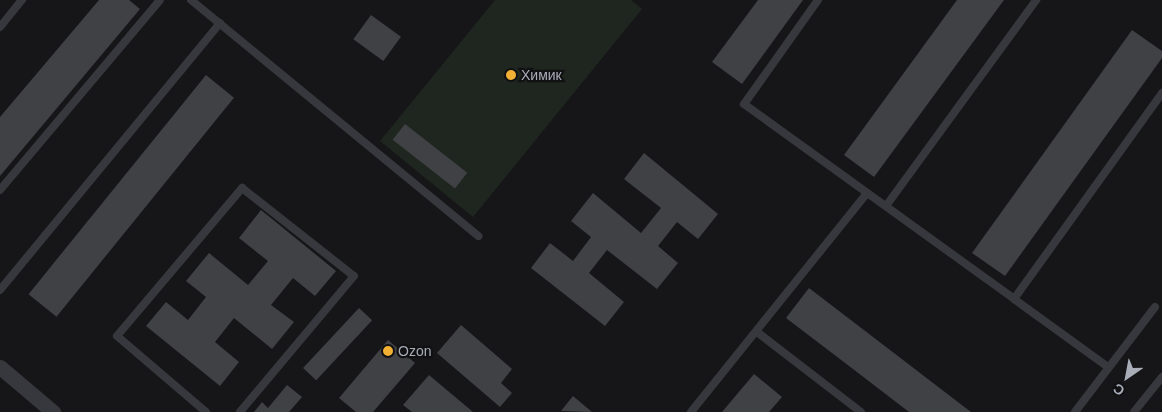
<!DOCTYPE html>
<html>
<head>
<meta charset="utf-8">
<style>
	body { margin:0 }
	#map { position:relative; width:1162px; height:412px; overflow:hidden; background:#161618; font-family:Arial,sans-serif }
	div>[style] { position:absolute }
	.green>* { inset:0; background:#1e261f }
	.building>* { inset:0; background:#404145; transform-origin:0 0 }
	.lane>* { height:8px; margin:-4px; padding:0 4px; transform-origin:4px; border-radius:4px; background:#37383d }
	.street>* { height:15px; margin:-7.5px; padding:0 7.5px; transform-origin:7.5px; border-radius:7.5px; background:#37383d }
	.dots>* { width:14px; height:14px; translate:-50% -50%; box-sizing:border-box; border:2px solid #111113; border-radius:50% }
	span { translate:-50% -50%; white-space:nowrap; text-align:center; line-height:1.15; -webkit-text-stroke:4.5px #111113; paint-order:stroke }
	.poi-label { font-size:14px; color:#a8adb8 }
	.left { translate:0 -50%; text-align:left }
	.north { position:absolute; left:1102px; top:352px; width:50px; height:50px; -webkit-text-stroke:4px #111113; paint-order:stroke; rotate:213deg; font-size:14px; font-weight:700; line-height:20px; text-align:center; color:#a8adb8 }
	.north::after { content:''; display:block; margin:auto; width:18px; height:22px; background:#a8adb8; clip-path:polygon(50% 0,100% 100%,50% 72%,0 100%) }
</style>
</head>
<body>
<div id="map">
	<div class="green">
		<i style="clip-path:polygon(495px 0,631px 0,642px 9px,473px 217px,380px 141px)"></i>
	</div>
	<div class="building">
		<i style="clip-path:polygon(99px 0,129px 0,140px 9px,0 176px,0 117px)"></i>
		<i style="clip-path:polygon(758px 0,803px 0,742px 84px,712px 62px)"></i>
		<i style="clip-path:polygon(957px 0,1004px 0,874px 177px,844px 155px)"></i>
		<i style="left:371px;top:15px;width:37px;height:30px;rotate:36deg"></i>
		<i style="clip-path:polygon(1132px 30px,1162px 51px,1162px 58px,1005px 276px,972px 253px)"></i>
		<i style="left:206px;top:75px;width:36px;height:282px;rotate:39deg"></i>
		<i style="left:405px;top:124px;width:79px;height:20px;rotate:38deg"></i>
		<i style="clip-path:polygon(644px 153px,718px 214px,698px 239px,677px 222px,658px 246px,678px 263px,657px 289px,607px 250px,589px 273px,624px 302px,605px 326px,531px 268px,550px 243px,573px 261px,591px 237px,571px 221px,593px 193px,641px 233px,661px 208px,624px 179px)"></i>
		<i style="clip-path:polygon(261px 210px,336px 271px,315px 296px,293px 278px,271px 305px,294px 322px,272px 349px,234px 318px,215px 342px,239px 362px,220px 386px,146px 326px,166px 302px,188px 320px,206px 297px,186px 281px,209px 253px,248px 285px,268px 261px,239px 238px)"></i>
		<i style="clip-path:polygon(809px 288px,971px 412px,909px 412px,853px 369px,786px 318px)"></i>
		<i style="left:359px;top:308px;width:18px;height:82px;rotate:43deg"></i>
		<i style="clip-path:polygon(461px 325px,512px 369px,501px 383px,512px 393px,500px 407px,437px 353px)"></i>
		<i style="clip-path:polygon(388px 340px,415px 363px,373px 412px,356px 412px,339px 398px)"></i>
		<i style="clip-path:polygon(754px 374px,782px 397px,769px 412px,722px 412px)"></i>
		<i style="clip-path:polygon(429px 375px,473px 412px,412px 412px,403px 405px)"></i>
		<i style="clip-path:polygon(287px 385px,302px 397px,289px 412px,254px 412px,262px 402px,268px 408px)"></i>
		<i style="clip-path:polygon(573px 396px,592px 412px,561px 411px)"></i>
	</div>
	<div class="lane">
		<i style="left:191px;top:0;width:372px;rotate:39.4deg"></i>
		<i style="left:818px;top:0;width:128px;rotate:125.4deg"></i>
		<i style="left:744px;top:104px;width:333px;rotate:35.8deg"></i>
		<i style="left:1014px;top:299px;width:254px;rotate:-54.3deg"></i>
		<i style="left:0;top:27px;width:35px;rotate:-51deg"></i>
		<i style="left:0;top:190px;width:248px;rotate:-49.9deg"></i>
		<i style="left:886px;top:206px;width:255px;rotate:-53.9deg"></i>
		<i style="left:0;top:290px;width:346px;rotate:-50.5deg"></i>
		<i style="left:1014px;top:299px;width:116px;rotate:35.9deg"></i>
		<i style="left:757px;top:332px;width:131px;rotate:37.6deg"></i>
		<i style="left:206px;top:412px;width:117px;rotate:-139.5deg"></i>
		<i style="left:117px;top:336px;width:194px;rotate:-49.8deg"></i>
		<i style="left:242px;top:188px;width:142px;rotate:38.2deg"></i>
		<i style="left:354px;top:276px;width:177px;rotate:130deg"></i>
		<i style="left:691px;top:412px;width:281px;rotate:-51.2deg"></i>
		<i style="left:1075px;top:412px;width:132px;rotate:-52.7deg"></i>
		<i style="left:1134px;top:412px;width:45px;rotate:-51.3deg"></i>
	</div>
	<div class="street">
		<i style="left:0;top:367px;width:70px;rotate:40.3deg"></i>
	</div>
	<div class="dots">
		<i style="left:511px;top:75px;background:#f2b134"></i>
		<i style="left:388px;top:351px;background:#f2b134"></i>
	</div>
	<div class="poi-label">
		<span class="left" style="left:521px;top:75px">Химик</span>
		<span class="left" style="left:398px;top:351px">Ozon</span>
	</div>
	<div class="north">С</div>
</div>
</body>
</html>
